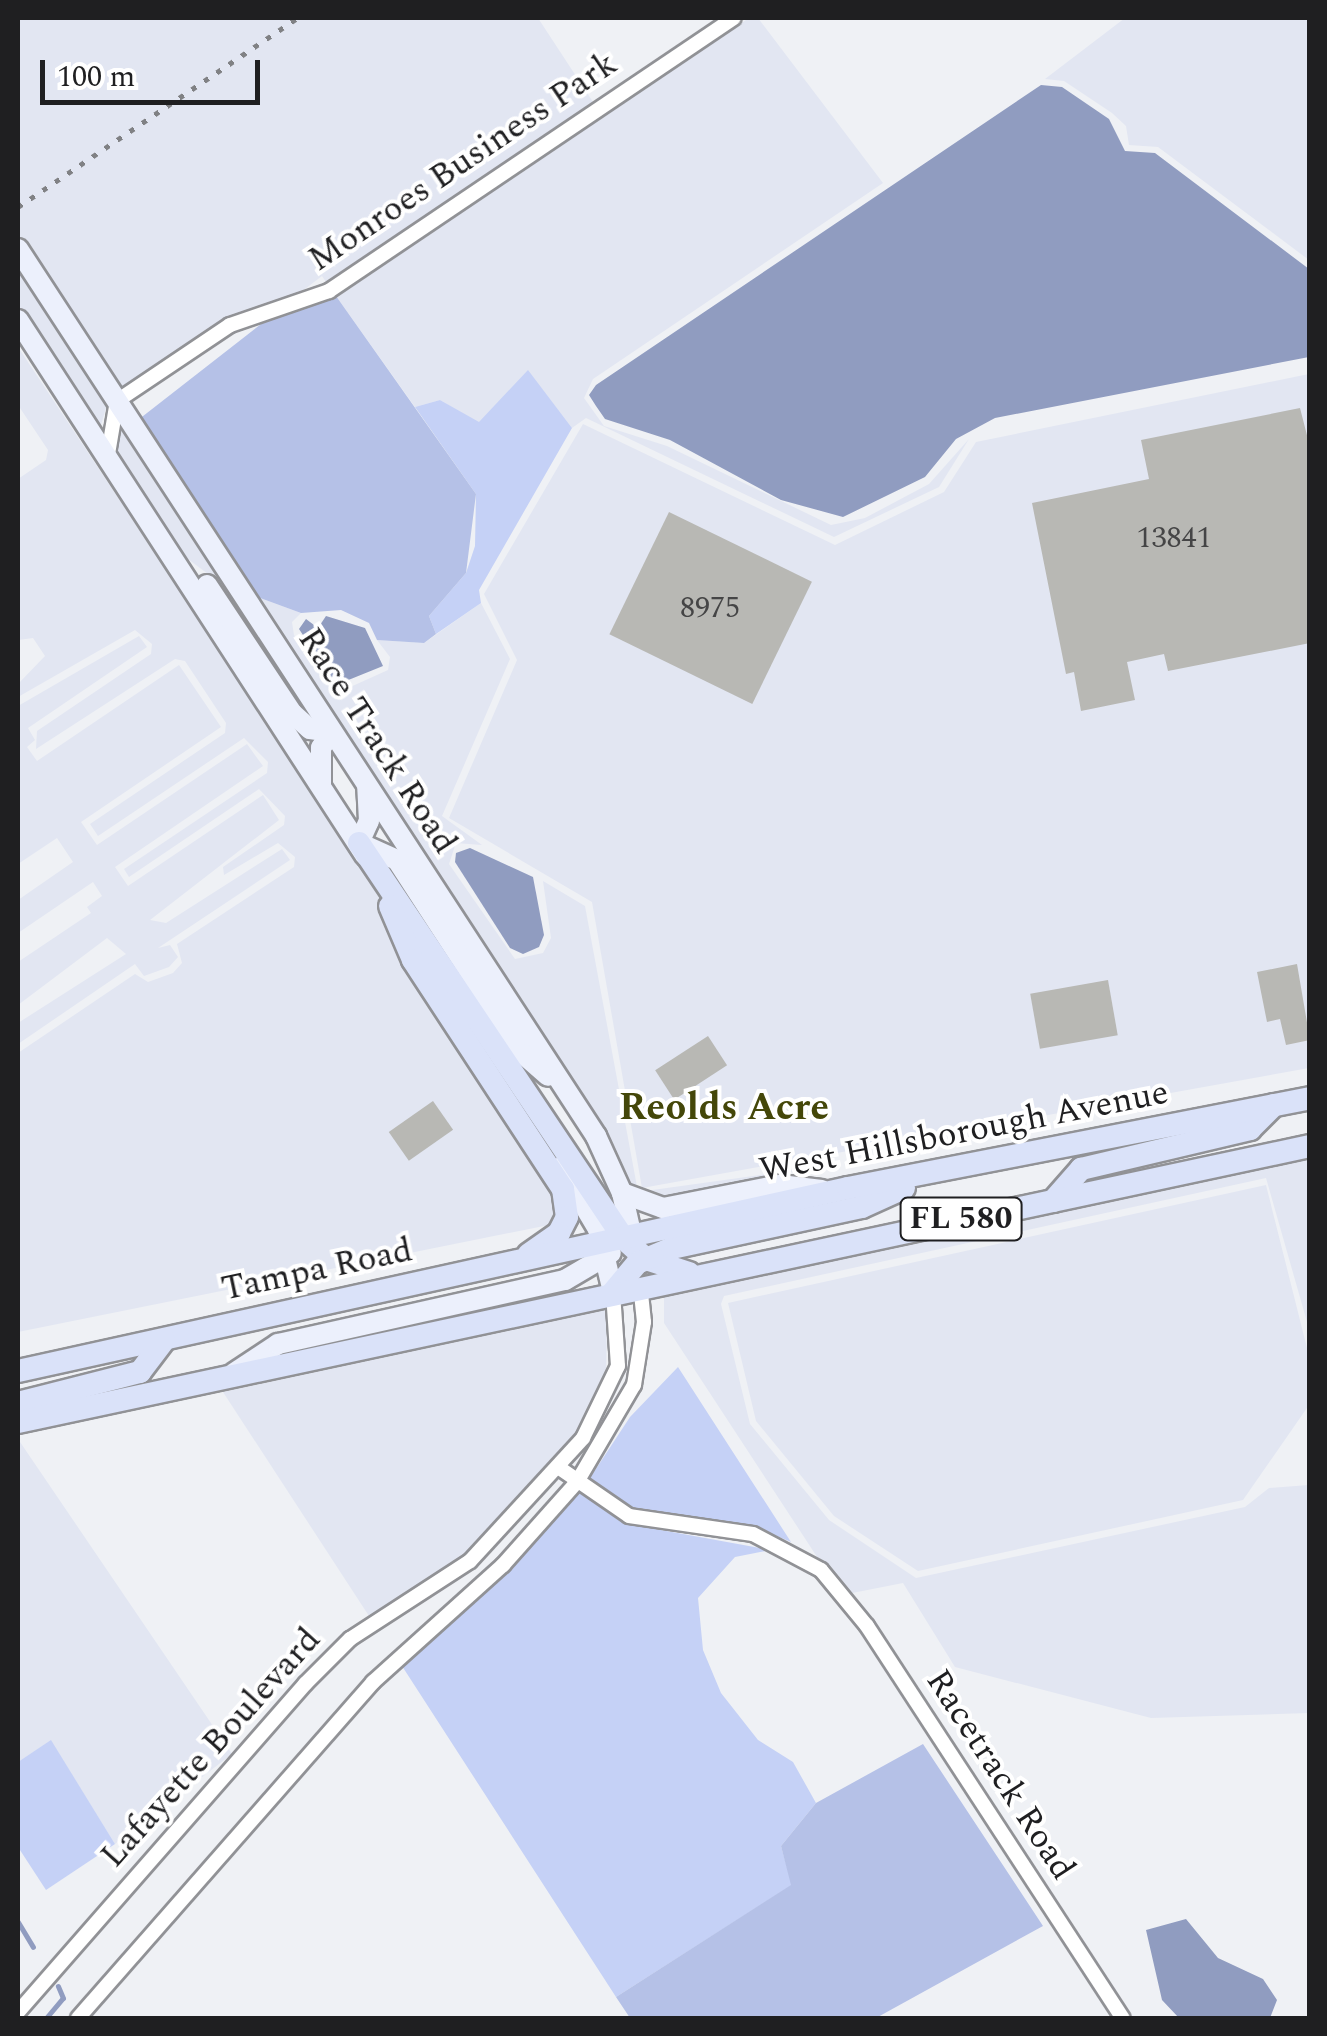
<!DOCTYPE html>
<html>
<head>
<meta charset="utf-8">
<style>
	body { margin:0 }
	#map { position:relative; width:1327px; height:2036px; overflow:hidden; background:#eff1f5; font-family:Spectral,serif }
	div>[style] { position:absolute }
	.built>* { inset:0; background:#e2e6f2 }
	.green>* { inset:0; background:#c5d1f6 }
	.forest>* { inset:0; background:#b5c1e7 }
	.water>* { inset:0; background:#909cc0 }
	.stream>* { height:5px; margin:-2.5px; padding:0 2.5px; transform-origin:2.5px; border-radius:2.5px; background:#909cc0 }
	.building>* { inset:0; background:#b8b8b4; transform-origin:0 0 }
	.roads { filter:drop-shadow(2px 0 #919296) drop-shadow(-2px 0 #919296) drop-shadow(0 2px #919296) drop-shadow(0 -2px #919296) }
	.minor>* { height:14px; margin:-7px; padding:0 7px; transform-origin:7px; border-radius:7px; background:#fff }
	.secondary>* { height:20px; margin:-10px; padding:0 10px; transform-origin:10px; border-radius:10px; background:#ecf0fc }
	.primary>* { height:22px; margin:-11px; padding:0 11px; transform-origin:11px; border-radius:11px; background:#dae2f9 }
	.rail>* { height:5px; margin-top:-2.5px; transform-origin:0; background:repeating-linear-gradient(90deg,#808184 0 5px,transparent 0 15px) }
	span { translate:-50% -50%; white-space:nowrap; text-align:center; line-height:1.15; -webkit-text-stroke:8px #fff; paint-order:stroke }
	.number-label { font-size:30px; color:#454546 }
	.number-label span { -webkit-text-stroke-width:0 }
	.shield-label span { padding:2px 8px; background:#fff; border:2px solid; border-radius:8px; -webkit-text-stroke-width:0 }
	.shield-label { font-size:32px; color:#1f1f21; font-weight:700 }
	.street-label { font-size:35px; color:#1f1f21 }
	.neighbourhood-label { font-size:38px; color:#444709; font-weight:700 }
	.frame { position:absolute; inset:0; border:20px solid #1f1f21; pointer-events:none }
	.scale { position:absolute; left:40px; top:60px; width:220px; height:45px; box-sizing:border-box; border:5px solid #1f1f21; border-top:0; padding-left:12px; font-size:30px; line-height:35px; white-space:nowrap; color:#1f1f21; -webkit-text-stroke:8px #fff; paint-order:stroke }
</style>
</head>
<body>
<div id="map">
	<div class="built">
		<i style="clip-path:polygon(18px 18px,538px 18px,593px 102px,326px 282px,322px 276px,301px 292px,226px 317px,118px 390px,18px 235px)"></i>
		<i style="clip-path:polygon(749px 18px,758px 18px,883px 183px,593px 379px,584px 398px,604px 426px,667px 446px,831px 525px,865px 518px,929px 484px,969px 439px,939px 487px,834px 537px,586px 418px,572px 428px,528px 371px,479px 423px,440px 400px,415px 407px,336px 296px)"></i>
		<i style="clip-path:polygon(1125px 18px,1309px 18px,1309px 260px,1158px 147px,1129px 145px,1126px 126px,1112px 113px,1064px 81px,1045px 79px)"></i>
		<i style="clip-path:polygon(18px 263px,108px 401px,99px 432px,18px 306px)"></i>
		<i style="clip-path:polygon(18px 347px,358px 859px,560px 1203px,554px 1224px,18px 1332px,18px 1053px,135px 974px,148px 982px,173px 973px,182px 963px,177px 944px,294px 867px,295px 857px,278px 843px,224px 875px,223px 867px,284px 825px,285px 816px,259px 789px,129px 877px,124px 869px,267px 773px,268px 762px,244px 738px,98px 836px,90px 824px,225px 733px,226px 723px,185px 661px,175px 659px,36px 749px,37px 731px,151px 654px,152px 644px,135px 630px,18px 697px,18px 684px,45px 656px,33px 638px,18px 640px,18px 479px,46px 460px,48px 450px,18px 405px)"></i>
		<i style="clip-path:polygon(1309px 374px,1309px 1068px,642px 1188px,592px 902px,449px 818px,517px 660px,484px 594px,583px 424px,835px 545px,944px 492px,976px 442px)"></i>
		<i style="clip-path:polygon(119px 418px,317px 722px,298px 708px,208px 574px,176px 550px,117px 459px)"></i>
		<i style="clip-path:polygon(252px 595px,301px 613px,292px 622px,294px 635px,337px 693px,388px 670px,390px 657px,377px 640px,424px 643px,481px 603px,510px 659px,442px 816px,482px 845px,456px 843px,449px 864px,515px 959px,543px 953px,551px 938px,543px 881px,585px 906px,638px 1192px,803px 1169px,662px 1199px,643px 1197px,630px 1189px,581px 1097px)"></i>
		<i style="clip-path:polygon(139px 636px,147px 647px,28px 728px,35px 740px,27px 747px,37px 761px,179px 665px,221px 727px,81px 822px,97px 845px,247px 744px,263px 766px,115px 867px,128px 886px,263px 795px,279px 820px,150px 920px,166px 923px,282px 849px,290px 860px,158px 948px,170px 945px,178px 957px,169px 967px,144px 976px,135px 964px,18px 1044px,18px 1023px,126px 954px,107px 938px,18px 1005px,18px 962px,91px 913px,87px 907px,102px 896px,93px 882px,18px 933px,18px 900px,73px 862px,57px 838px,18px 864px,18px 706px)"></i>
		<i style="clip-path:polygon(1309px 1159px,1309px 1329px,1266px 1178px,724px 1296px,721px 1304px,750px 1424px,829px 1520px,916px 1578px,1245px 1507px,1269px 1488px,1309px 1485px,1309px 1713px,1151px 1718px,955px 1667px,903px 1583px,842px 1595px,664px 1323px,664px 1296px)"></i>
		<i style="clip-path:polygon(1266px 1185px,1309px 1356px,1309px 1405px,1243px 1500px,918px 1571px,834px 1516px,756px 1421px,728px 1303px)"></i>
		<i style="clip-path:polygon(607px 1309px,606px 1383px,576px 1433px,465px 1554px,369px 1616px,223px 1392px)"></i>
		<i style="clip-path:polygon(18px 1439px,232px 1754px,115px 1844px,51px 1741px,18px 1762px)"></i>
	</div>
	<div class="green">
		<i style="clip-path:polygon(528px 370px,572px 428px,479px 590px,481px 603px,436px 634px,429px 616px,466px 573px,475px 546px,476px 494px,415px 407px,440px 400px,479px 422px)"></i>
		<i style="clip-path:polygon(678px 1367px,791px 1542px,753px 1526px,631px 1508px,588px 1481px,630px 1417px)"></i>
		<i style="clip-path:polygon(579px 1493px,628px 1524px,771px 1550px,735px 1557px,698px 1598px,703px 1650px,721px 1693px,758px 1740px,793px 1762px,816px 1803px,781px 1846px,792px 1885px,616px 1997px,402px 1666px,509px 1571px)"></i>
		<i style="clip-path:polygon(51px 1740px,115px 1844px,46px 1890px,18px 1847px,18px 1762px)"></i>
	</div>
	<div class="forest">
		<i style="clip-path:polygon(336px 296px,476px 494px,466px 573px,429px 616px,436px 634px,424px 643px,377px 640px,369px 623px,341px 610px,301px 613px,252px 595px,138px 420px,265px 321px)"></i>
		<i style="clip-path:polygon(923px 1744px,1043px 1926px,876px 2018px,630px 2018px,616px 1997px,791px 1885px,781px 1846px,816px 1803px)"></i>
	</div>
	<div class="water">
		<i style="clip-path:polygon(1041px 85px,1062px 87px,1109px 119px,1125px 151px,1155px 153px,1309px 269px,1309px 357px,995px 418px,956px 439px,925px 477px,843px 517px,781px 500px,670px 440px,605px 419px,596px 406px,589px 395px,596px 385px)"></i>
		<i style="clip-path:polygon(326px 616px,365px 628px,383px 666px,336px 685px,299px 629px,306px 619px,318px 628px)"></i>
		<i style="clip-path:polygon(470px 848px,533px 877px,544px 935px,539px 947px,523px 954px,510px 948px,455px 862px,456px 853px)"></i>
		<i style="clip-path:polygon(1186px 1919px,1218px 1958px,1263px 1979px,1277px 2000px,1270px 2018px,1179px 2018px,1162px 2000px,1146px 1930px)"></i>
	</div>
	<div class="stream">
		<i style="left:18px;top:1922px;width:29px;rotate:59deg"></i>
		<i style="left:46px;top:2018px;width:26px;rotate:-50deg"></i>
		<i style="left:63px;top:1998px;width:13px;rotate:-113deg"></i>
	</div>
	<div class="building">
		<i style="clip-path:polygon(1300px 408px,1310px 447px,1310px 643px,1168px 671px,1164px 654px,1127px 662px,1135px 700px,1081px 711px,1074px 672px,1066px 674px,1032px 503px,1149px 479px,1141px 440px)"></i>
		<i style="left:669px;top:512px;width:159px;height:136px;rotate:26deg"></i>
		<i style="clip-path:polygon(1297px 964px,1310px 1040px,1286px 1045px,1280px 1019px,1267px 1022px,1257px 972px)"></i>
		<i style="left:1108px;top:980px;width:56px;height:79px;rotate:80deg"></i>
		<i style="left:708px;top:1036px;width:35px;height:63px;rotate:57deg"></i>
		<i style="left:433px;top:1101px;width:35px;height:54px;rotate:55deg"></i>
	</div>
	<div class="roads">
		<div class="minor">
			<i style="left:108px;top:454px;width:54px;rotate:-80.4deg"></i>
			<i style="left:117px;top:401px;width:136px;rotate:-33.9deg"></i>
			<i style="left:230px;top:325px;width:105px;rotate:-19deg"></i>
			<i style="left:329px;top:291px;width:488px;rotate:-34deg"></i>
			<i style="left:558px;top:1467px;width:86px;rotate:34.6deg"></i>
			<i style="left:629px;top:1516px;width:125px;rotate:8.3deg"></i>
			<i style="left:753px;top:1534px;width:77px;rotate:27.9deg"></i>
			<i style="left:821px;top:1570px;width:72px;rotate:50.6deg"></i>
			<i style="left:867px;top:1626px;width:468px;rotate:56.9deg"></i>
			<i style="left:18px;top:2012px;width:436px;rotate:-48.8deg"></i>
			<i style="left:305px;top:1684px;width:64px;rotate:-45deg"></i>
			<i style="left:350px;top:1639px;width:143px;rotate:-33deg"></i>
			<i style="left:470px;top:1561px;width:167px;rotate:-47.4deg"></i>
			<i style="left:583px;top:1438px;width:80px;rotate:-64.1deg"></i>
			<i style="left:618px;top:1366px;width:74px;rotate:-93.9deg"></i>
			<i style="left:78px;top:2018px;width:447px;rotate:-48.7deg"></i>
			<i style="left:373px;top:1682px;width:175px;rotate:-42deg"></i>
			<i style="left:503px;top:1565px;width:111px;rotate:-48.3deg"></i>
			<i style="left:577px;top:1482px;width:113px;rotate:-59.6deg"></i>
			<i style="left:634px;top:1385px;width:64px;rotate:-81deg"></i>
			<i style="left:644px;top:1322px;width:36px;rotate:-96deg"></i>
		</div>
		<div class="secondary">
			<i style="left:18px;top:249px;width:1059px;rotate:56.91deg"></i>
			<i style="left:596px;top:1136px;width:63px;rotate:65.5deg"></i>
			<i style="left:622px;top:1193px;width:58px;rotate:77.2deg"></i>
			<i style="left:18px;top:320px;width:638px;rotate:57.03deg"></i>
			<i style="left:207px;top:585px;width:154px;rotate:56.4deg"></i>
			<i style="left:292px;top:713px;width:24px;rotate:42deg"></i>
			<i style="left:310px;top:729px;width:22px;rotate:8deg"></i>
			<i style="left:332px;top:732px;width:19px;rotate:125deg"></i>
			<i style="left:321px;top:748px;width:36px;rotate:90deg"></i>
			<i style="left:359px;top:843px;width:42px;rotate:24.1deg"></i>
			<i style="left:397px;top:860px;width:231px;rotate:57deg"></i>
			<i style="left:523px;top:1054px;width:33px;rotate:41deg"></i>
			<i style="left:359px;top:843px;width:24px;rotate:-66deg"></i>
			<i style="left:369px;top:821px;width:33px;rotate:-93deg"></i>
			<i style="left:561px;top:1167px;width:72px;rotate:59.2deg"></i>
			<i style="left:598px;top:1229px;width:65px;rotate:76.6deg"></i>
			<i style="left:622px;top:1193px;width:44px;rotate:20.1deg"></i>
			<i style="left:663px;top:1208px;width:119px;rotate:-11.1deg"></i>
			<i style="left:780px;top:1185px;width:42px;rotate:6.8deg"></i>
			<i style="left:234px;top:1373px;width:53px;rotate:-33.4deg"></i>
			<i style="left:278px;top:1344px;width:294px;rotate:-12.6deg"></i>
			<i style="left:565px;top:1280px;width:53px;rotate:-30.4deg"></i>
		</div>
		<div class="primary">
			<i style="left:359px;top:843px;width:476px;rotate:56.2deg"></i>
			<i style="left:624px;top:1239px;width:30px;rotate:42deg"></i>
			<i style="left:646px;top:1259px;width:45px;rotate:18deg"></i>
			<i style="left:390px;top:906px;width:59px;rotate:66.9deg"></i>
			<i style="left:413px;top:960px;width:274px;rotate:56.8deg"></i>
			<i style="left:563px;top:1189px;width:28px;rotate:82deg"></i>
			<i style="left:567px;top:1217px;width:18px;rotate:117deg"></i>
			<i style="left:559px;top:1233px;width:37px;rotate:145deg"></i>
			<i style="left:1053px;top:1201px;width:43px;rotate:-48.8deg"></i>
			<i style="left:1081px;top:1169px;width:174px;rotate:-13.3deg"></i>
			<i style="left:1250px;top:1129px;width:34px;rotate:-45deg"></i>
			<i style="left:613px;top:1292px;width:38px;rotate:-50deg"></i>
			<i style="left:637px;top:1263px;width:38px;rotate:-23deg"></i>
			<i style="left:672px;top:1248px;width:194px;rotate:-12.2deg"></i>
			<i style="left:862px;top:1207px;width:46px;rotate:-24.3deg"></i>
			<i style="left:18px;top:1371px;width:850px;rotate:-12.43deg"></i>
			<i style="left:848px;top:1188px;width:471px;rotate:-11deg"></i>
			<i style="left:18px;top:1403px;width:126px;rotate:-14.3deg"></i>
			<i style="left:140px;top:1372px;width:40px;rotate:-53deg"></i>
			<i style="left:18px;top:1422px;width:1321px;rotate:-12.06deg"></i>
		</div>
	</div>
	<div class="rail">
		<i style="left:18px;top:207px;width:337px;rotate:-34.1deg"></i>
	</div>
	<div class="number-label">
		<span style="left:1174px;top:538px">13841</span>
		<span style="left:710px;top:608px">8975</span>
	</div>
	<div class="shield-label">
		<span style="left:961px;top:1219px">FL 580</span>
	</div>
	<div class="street-label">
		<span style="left:463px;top:162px;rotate:-34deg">Monroes Business Park</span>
		<span style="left:377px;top:741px;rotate:57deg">Race Track Road</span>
		<span style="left:964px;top:1132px;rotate:-11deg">West Hillsborough Avenue</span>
		<span style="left:317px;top:1270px;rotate:-12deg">Tampa Road</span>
		<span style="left:211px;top:1748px;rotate:-48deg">Lafayette Boulevard</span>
		<span style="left:1000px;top:1775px;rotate:57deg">Racetrack Road</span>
	</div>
	<div class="neighbourhood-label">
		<span style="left:724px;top:1109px">Reolds Acre</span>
	</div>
	<div class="frame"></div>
	<div class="scale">100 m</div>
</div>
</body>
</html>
